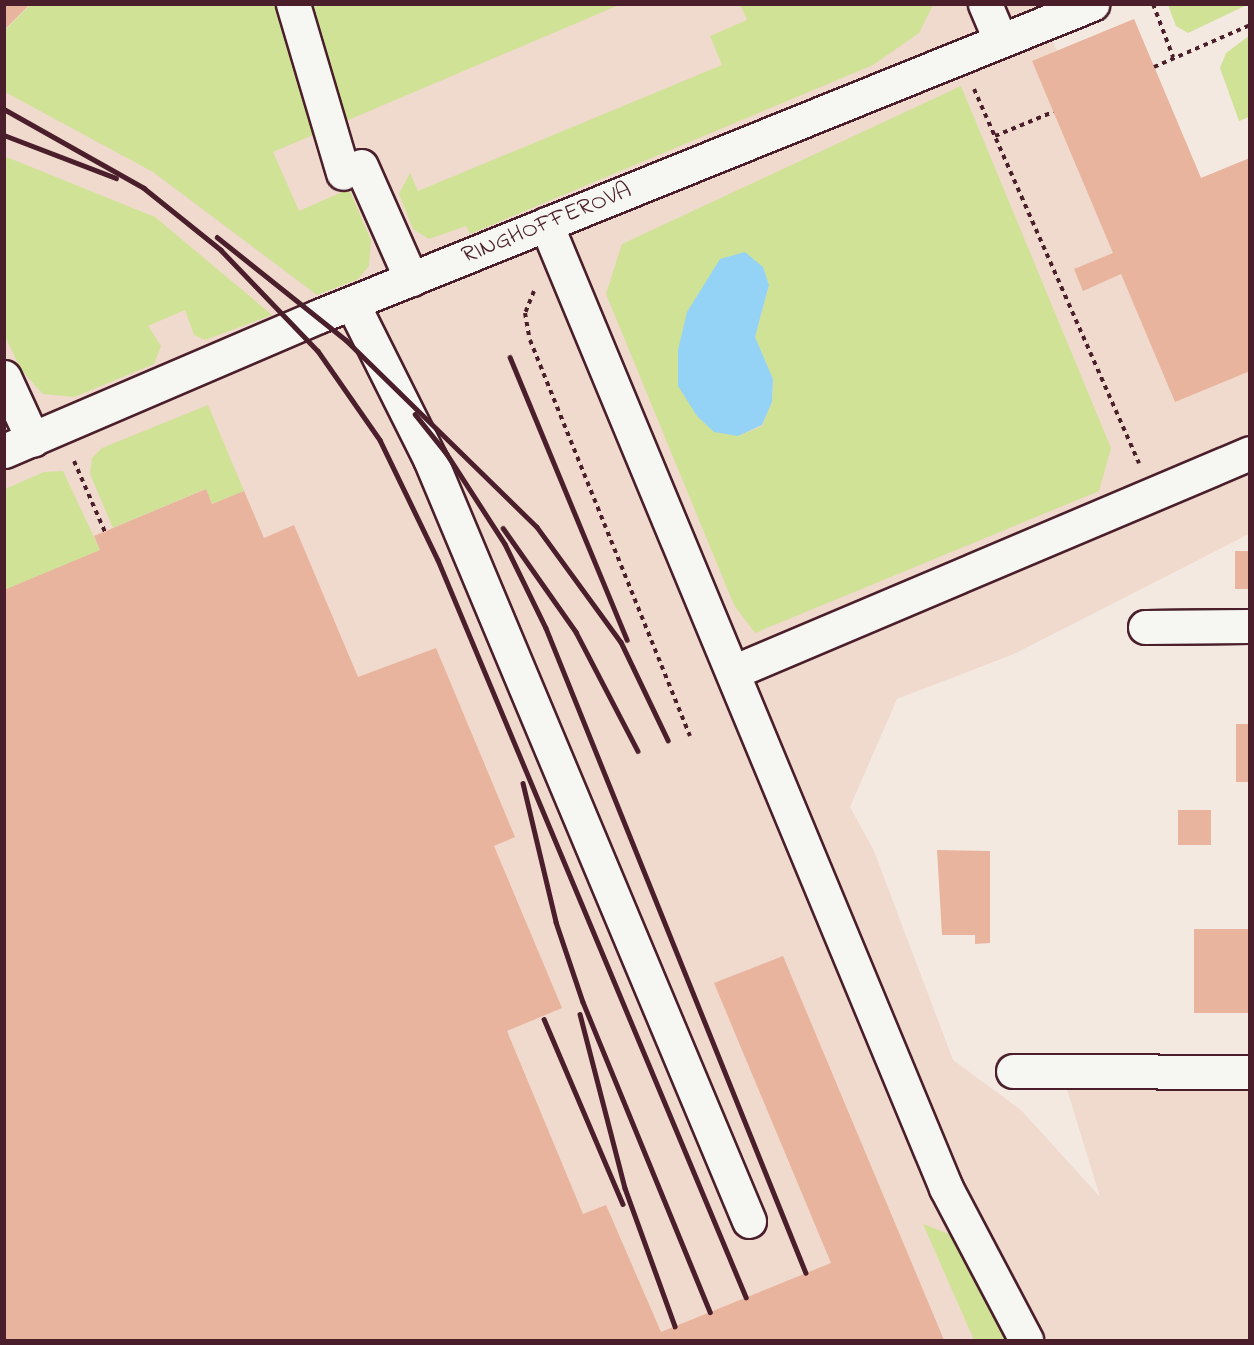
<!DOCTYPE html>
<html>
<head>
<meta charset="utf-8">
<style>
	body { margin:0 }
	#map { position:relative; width:1254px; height:1345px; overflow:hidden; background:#f3e9e1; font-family:"Indie Flower",sans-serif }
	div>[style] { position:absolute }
	.built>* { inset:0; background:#f0d9cd }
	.green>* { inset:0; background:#d0e296 }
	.water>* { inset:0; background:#94d3f5 }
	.building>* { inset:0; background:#e9b49d; transform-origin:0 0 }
	.path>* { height:4px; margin-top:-2px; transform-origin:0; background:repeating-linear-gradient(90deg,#4a1f2b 0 4.5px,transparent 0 9px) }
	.roads { filter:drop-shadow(2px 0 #4a1f2b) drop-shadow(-2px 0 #4a1f2b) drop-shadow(0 2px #4a1f2b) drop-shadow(0 -2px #4a1f2b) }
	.minor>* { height:33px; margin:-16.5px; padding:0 16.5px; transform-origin:16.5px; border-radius:16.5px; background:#f6f6f2 }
	.rail>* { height:4.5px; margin:-2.25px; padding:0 2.25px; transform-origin:2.25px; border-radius:2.25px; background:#4a1f2b }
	span { translate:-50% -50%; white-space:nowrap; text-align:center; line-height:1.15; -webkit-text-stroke:5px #f6f6f2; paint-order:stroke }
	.street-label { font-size:24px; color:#4a1f2b }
	.frame { position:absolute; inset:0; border:6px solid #4a1f2b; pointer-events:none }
</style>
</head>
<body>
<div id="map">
	<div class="built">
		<i style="clip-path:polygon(1037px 4px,1057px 51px,1134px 19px,1201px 178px,1249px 158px,1249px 534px,1014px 654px,897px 699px,850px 807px,874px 851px,953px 1060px,1021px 1110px,1100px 1197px,1066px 1086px,1249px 1083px,1249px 1340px,5px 1340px,5px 5px)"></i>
	</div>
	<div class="green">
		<i style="clip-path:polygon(1249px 4px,1188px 33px,1176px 26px,1168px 5px)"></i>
		<i style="clip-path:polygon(30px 5px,619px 5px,273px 152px,299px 211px,349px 189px,371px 240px,369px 266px,358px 279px,317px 295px,153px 172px,5px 92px,5px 30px)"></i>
		<i style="clip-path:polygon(740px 5px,933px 5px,919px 33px,873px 65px,470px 234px,466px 226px,429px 239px,413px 229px,399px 194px,410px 173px,418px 191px,722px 65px,710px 36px,747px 20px)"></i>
		<i style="clip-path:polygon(1249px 36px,1249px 117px,1239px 121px,1220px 68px,1226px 53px)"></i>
		<i style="clip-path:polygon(evenodd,961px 86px,1111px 448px,1099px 491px,755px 633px,734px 605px,606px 294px,622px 244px,961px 86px,763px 267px,769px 285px,755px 337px,773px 379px,772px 402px,762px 426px,738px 436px,763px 267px)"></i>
		<i style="clip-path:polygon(4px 156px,155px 217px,272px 315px,205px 340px,194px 335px,185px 310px,148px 326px,161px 346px,154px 364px,74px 397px,43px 394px,21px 370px,5px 336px)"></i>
		<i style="clip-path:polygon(208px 405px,244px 491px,212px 504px,205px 489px,113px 528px,90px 474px,92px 458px,102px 448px)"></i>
		<i style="clip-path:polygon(63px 471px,100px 550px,5px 590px,5px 489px,44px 472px)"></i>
		<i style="clip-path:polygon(923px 1224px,949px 1234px,970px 1259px,1011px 1340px,974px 1340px)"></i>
	</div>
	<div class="water">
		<i style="clip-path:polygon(745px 252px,763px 267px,769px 285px,755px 337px,773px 379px,772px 402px,762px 425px,738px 436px,714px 432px,697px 416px,678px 386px,678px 350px,687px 312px,720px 259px)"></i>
	</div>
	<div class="building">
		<i style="clip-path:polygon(4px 4px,30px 4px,4px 30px)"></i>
		<i style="clip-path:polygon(1134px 19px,1201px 178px,1250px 158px,1250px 371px,1175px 402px,1121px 274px,1083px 291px,1074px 269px,1113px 253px,1032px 61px)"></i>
		<i style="clip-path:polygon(206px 489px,212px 504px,244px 491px,264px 538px,294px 525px,358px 677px,436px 648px,515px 837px,494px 846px,562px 1008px,507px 1031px,583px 1214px,606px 1205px,661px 1332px,831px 1263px,714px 983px,783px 956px,944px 1340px,4px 1340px,4px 590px,100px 550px,94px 536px)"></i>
		<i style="left:1235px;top:551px;width:15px;height:38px"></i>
		<i style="left:1236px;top:724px;width:14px;height:58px"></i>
		<i style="left:1178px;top:810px;width:33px;height:35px"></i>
		<i style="clip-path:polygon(937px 850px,990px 851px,990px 943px,975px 944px,975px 935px,942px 935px)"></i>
		<i style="left:1194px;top:929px;width:56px;height:84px"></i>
	</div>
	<div class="path">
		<i style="left:1153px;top:4px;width:57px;rotate:69.3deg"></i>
		<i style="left:1154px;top:67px;width:105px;rotate:-23.6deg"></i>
		<i style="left:974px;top:89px;width:409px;rotate:66.2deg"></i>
		<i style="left:995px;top:136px;width:63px;rotate:-22.5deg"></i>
		<i style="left:534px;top:291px;width:24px;rotate:112deg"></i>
		<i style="left:525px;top:313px;width:27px;rotate:80deg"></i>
		<i style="left:530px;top:340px;width:427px;rotate:68deg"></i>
		<i style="left:74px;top:461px;width:77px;rotate:66.4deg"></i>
	</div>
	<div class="roads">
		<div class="minor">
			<i style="left:293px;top:4px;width:176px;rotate:73.5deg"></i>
			<i style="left:985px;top:4px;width:39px;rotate:67deg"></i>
			<i style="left:361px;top:166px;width:124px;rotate:66.1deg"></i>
			<i style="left:546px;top:224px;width:1044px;rotate:67.46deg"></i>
			<i style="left:946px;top:1188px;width:172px;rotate:62.2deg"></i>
			<i style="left:352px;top:303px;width:174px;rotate:63.4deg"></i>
			<i style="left:430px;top:459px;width:826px;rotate:67.28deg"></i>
			<i style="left:4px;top:377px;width:69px;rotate:65.3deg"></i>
			<i style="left:4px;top:451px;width:343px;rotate:-23.2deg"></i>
			<i style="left:319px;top:316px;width:834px;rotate:-21.98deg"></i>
			<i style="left:1145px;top:627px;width:105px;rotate:-0.5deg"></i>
			<i style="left:733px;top:672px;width:561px;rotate:-22.96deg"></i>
			<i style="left:1013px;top:1071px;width:237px;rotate:0.2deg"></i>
		</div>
	</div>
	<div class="rail">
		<i style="left:4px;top:109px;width:161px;rotate:29.4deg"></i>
		<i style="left:144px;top:188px;width:99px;rotate:38.8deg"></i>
		<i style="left:221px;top:250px;width:140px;rotate:46.2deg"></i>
		<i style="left:318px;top:351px;width:108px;rotate:55.1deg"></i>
		<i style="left:380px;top:440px;width:133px;rotate:64.2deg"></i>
		<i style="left:438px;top:560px;width:799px;rotate:67.32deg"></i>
		<i style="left:4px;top:135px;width:120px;rotate:21deg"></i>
		<i style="left:217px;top:237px;width:165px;rotate:38.6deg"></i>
		<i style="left:346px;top:340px;width:267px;rotate:44.4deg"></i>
		<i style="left:537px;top:527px;width:142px;rotate:53.9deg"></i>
		<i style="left:621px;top:642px;width:109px;rotate:64.4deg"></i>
		<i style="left:510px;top:357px;width:306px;rotate:67.5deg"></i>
		<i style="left:415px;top:414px;width:51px;rotate:51.3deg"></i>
		<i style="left:443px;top:448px;width:114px;rotate:57.1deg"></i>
		<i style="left:505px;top:544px;width:93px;rotate:64deg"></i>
		<i style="left:546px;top:628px;width:695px;rotate:68.05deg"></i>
		<i style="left:503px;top:528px;width:127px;rotate:54.9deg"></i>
		<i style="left:576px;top:632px;width:134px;rotate:62.5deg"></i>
		<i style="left:523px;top:783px;width:143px;rotate:76.6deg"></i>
		<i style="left:556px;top:922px;width:84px;rotate:71.4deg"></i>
		<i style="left:583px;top:1002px;width:335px;rotate:67.7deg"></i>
		<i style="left:580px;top:1014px;width:180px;rotate:75.5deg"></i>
		<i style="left:625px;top:1188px;width:147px;rotate:70.1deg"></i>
		<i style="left:544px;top:1019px;width:201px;rotate:66.9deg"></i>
	</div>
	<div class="street-label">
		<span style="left:547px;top:224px;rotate:-22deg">RINGHOFFEROVA</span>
	</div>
	<div class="frame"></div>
</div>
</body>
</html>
